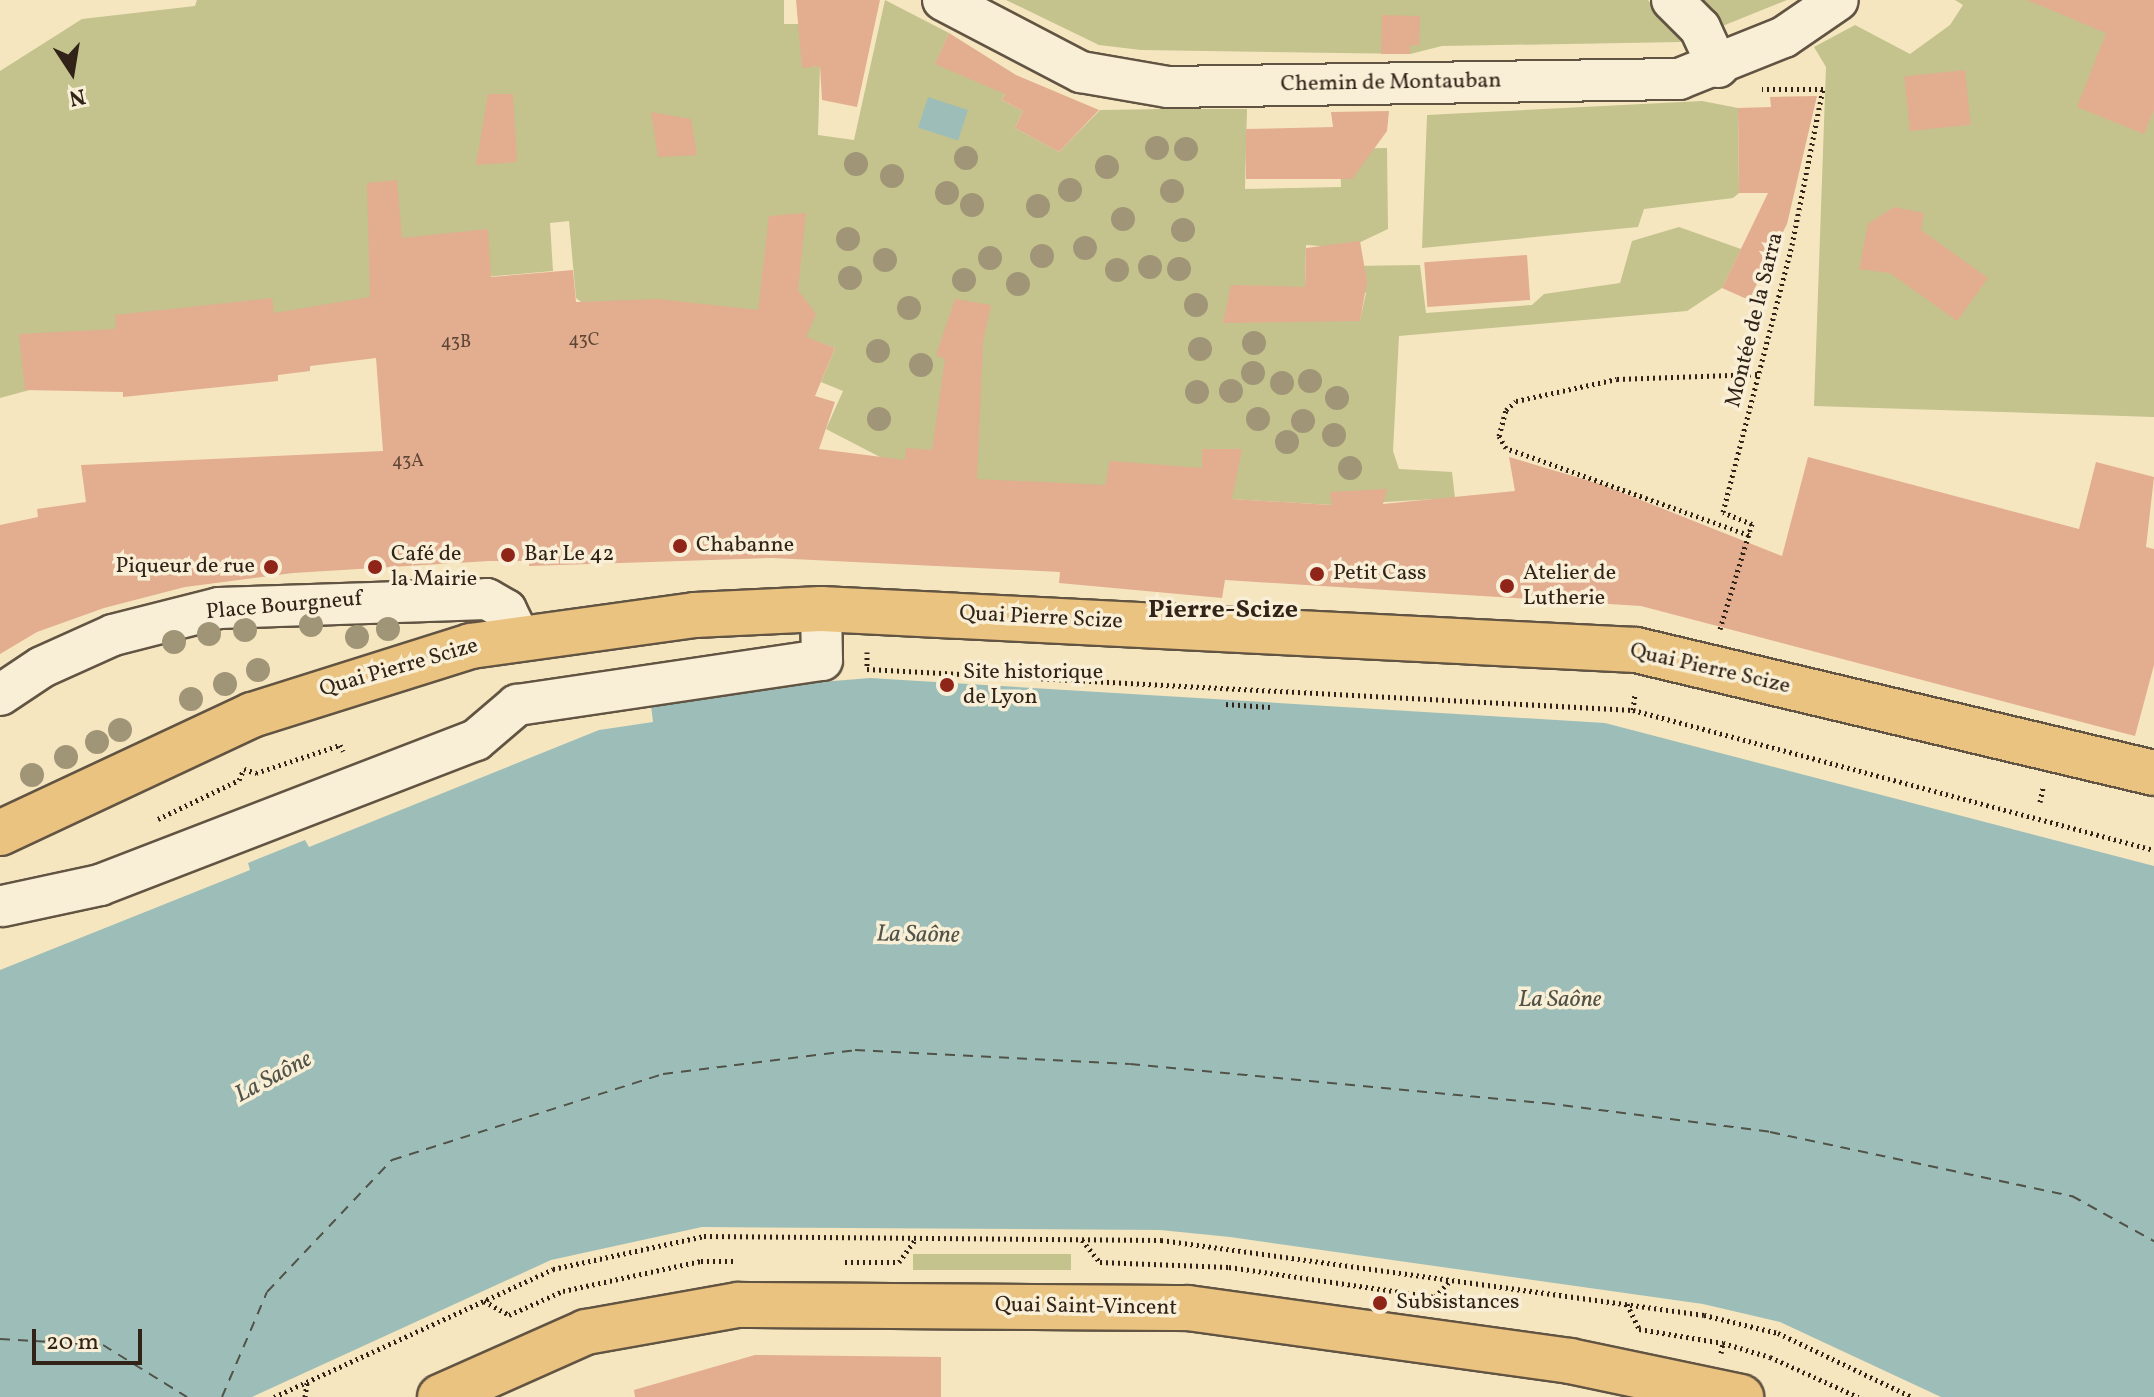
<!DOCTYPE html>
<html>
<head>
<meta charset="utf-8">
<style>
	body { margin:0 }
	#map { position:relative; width:2154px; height:1397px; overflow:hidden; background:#f5e6c0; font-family:Vollkorn,serif }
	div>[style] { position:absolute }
	.green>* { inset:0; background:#c4c28d; transform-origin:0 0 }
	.water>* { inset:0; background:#9dbeb8; transform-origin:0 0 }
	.ferry>* { height:2px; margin-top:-1px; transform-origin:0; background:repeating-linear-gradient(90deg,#515248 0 10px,transparent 0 18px) }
	.building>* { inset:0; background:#e3ad8f; transform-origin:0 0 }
	.path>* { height:5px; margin-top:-2.5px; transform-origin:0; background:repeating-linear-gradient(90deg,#312318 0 2px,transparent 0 6px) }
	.roads { filter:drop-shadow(2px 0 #625442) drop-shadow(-2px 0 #625442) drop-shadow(0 2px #625442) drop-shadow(0 -2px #625442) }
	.minor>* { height:40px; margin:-20px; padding:0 20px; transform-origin:20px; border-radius:20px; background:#f8efd6 }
	.major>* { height:44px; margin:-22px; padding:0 22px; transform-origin:22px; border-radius:22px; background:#eac380 }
	.trees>* { width:24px; height:24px; margin:-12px; border-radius:50%; background:#a19577 }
	.dots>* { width:22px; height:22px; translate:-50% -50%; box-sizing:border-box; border:4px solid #f8efd6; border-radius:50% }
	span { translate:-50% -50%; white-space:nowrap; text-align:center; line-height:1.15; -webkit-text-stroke:7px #f8efd6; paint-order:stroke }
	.number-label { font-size:18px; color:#5e4636 }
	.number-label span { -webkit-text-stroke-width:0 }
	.street-label { font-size:22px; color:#312318 }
	.poi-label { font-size:22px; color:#312318 }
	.left { translate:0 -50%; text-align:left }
	.right { translate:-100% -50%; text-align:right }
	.water-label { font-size:24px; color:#515248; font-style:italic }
	.quarter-label { font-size:26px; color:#312318; font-weight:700 }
	.north { position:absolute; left:32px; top:32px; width:80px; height:80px; -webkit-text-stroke:6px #f8efd6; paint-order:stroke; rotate:168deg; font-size:22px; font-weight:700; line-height:32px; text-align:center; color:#312318 }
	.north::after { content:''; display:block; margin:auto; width:28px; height:36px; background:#312318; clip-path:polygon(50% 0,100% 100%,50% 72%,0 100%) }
	.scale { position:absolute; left:32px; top:1329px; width:110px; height:36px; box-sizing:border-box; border:4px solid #312318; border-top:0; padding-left:10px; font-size:24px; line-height:28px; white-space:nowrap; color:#312318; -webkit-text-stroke:6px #f8efd6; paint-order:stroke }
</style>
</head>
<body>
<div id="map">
	<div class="green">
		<i style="clip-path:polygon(197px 0,784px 0,784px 24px,800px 24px,802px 67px,820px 66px,818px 135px,854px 140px,885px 0,949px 33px,936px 63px,1007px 90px,1002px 100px,1023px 111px,1015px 128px,1059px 152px,1100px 110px,1166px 109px,1247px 109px,1245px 189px,1341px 187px,1340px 149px,1387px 148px,1388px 229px,1348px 248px,1306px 245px,1305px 287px,1360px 320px,1366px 293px,1352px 283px,1351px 266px,1420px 265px,1426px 313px,1532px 305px,1544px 294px,1620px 283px,1632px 241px,1679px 227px,1741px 249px,1722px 288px,1687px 311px,1399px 336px,1393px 451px,1399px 469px,1452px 472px,1455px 498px,1332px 505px,877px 478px,880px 457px,826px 429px,843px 391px,821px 382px,835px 348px,757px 321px,588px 307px,576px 298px,569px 221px,550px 223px,553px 271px,394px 285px,373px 297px,0 398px,0 71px,82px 19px,195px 6px)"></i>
		<i style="clip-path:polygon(1006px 0,1648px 0,1681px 42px,1442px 46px,1410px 54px,1141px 50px,1099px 45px)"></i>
		<i style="clip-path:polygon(1697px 0,1787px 0,1720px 27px)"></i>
		<i style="clip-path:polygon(1955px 0,2154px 0,2154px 417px,1814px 406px,1826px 67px,1814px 47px,1855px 25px,1910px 54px,1950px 25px,1963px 5px)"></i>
		<i style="clip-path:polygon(1702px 101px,1738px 108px,1739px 193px,1733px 198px,1644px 209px,1638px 227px,1422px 248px,1427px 115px)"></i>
		<i style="left:913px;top:1254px;width:158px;height:16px"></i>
	</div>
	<div class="water">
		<i style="left:928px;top:97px;width:42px;height:32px;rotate:18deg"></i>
		<i style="clip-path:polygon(870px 678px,1605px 723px,2154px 866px,2154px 1397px,1941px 1397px,1780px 1322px,1703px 1304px,1230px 1237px,1160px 1230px,702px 1227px,551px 1260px,252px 1397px,0 1397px,0 970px,250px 870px,248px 863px,305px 840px,309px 847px,599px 730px,653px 722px,650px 696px)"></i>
	</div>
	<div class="ferry">
		<i style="left:0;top:1339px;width:103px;rotate:3.3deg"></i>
		<i style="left:103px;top:1345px;width:99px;rotate:31.8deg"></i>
		<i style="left:222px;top:1397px;width:114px;rotate:-66.8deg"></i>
		<i style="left:267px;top:1292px;width:182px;rotate:-46.6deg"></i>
		<i style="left:392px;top:1160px;width:284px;rotate:-17.6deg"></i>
		<i style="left:663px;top:1074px;width:193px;rotate:-7.1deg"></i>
		<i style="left:855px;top:1050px;width:275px;rotate:2.9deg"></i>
		<i style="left:1130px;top:1064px;width:417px;rotate:5.4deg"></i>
		<i style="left:1545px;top:1103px;width:227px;rotate:7.3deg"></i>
		<i style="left:1770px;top:1132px;width:309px;rotate:12deg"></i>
		<i style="left:2072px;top:1196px;width:94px;rotate:28.8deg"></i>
	</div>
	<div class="building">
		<i style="clip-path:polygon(796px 0,880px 0,857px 107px,822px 100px,820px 66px,802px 68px)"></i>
		<i style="clip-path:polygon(2027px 0,2154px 0,2154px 110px,2144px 134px,2077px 107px,2106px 33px)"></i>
		<i style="clip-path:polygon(1382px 15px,1420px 16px,1419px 46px,1410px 45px,1410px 54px,1381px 54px)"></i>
		<i style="clip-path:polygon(949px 33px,1016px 75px,1099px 110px,1059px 152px,1015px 128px,1023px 111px,1002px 100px,1005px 94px,935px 64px)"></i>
		<i style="left:1965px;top:70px;width:55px;height:61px;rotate:84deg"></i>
		<i style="clip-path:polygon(488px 94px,513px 94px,517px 162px,476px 165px)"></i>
		<i style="clip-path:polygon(1817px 96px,1787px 224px,1749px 300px,1722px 288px,1768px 193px,1739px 193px,1738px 108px,1771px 107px,1770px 97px)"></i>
		<i style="clip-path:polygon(1389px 111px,1387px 131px,1352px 179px,1246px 179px,1246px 129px,1333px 127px,1331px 112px)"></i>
		<i style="clip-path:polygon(651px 112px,691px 119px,697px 155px,658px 157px)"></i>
		<i style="clip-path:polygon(397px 180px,402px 238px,488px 229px,491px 277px,573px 270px,576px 302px,657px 299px,758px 310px,769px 216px,806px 213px,798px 290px,816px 314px,806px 337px,835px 348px,815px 396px,835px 402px,819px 449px,905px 460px,906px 448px,932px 450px,945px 359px,936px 355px,955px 299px,991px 305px,983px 343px,977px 479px,1105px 485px,1110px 461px,1202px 468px,1202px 449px,1242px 449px,1232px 499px,1332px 505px,1330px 492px,1387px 489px,1383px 504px,1515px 491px,1509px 457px,1603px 485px,1782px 556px,1808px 457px,2079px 529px,2096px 462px,2154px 477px,2146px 547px,2154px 549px,2154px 665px,2135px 736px,1641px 606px,1225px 580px,1222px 598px,1059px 583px,1060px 572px,772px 558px,529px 566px,529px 561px,489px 561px,293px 573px,185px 587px,104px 608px,37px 632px,0 654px,0 525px,38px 517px,37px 509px,86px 502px,81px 465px,383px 451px,376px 358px,310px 366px,310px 371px,278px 375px,278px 381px,123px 397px,123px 392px,25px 390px,19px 334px,116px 329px,115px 315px,255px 300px,272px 298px,274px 313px,370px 297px,367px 183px)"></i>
		<i style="clip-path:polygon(1894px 207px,1924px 213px,1921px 230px,1988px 278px,1957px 321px,1890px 273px,1859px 269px,1868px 224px)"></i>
		<i style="clip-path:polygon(1360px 241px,1367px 282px,1360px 321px,1223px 323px,1231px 285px,1305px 287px,1306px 248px)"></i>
		<i style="left:1527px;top:255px;width:45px;height:103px;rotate:86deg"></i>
		<i style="clip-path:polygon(755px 1355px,941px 1357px,941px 1397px,635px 1397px,634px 1390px)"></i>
	</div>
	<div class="path">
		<i style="left:1749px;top:535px;width:258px;rotate:-160.3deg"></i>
		<i style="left:1506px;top:448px;width:14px;rotate:-120deg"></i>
		<i style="left:1499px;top:436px;width:27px;rotate:-75deg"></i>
		<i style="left:1506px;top:410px;width:13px;rotate:-42deg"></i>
		<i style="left:1516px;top:401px;width:103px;rotate:-12.3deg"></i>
		<i style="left:1617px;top:379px;width:142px;rotate:-2deg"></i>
		<i style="left:1720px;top:629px;width:110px;rotate:-73.1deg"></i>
		<i style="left:1752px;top:524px;width:31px;rotate:-158deg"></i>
		<i style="left:1723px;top:512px;width:276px;rotate:-75.5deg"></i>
		<i style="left:1792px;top:245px;width:159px;rotate:-78.8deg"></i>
		<i style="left:1823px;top:89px;width:61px;rotate:180deg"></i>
		<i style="left:867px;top:652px;width:17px;rotate:90deg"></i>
		<i style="left:867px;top:669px;width:767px;rotate:3.06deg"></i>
		<i style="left:1633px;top:710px;width:539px;rotate:15.04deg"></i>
		<i style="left:1226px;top:704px;width:44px;rotate:3.9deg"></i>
		<i style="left:1633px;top:710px;width:17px;rotate:-83deg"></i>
		<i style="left:2040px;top:802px;width:14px;rotate:-78deg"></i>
		<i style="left:158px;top:819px;width:90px;rotate:-25.7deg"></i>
		<i style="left:239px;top:780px;width:12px;rotate:-66deg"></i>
		<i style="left:244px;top:769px;width:13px;rotate:18deg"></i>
		<i style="left:256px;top:773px;width:89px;rotate:-18.4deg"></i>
		<i style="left:340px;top:745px;width:7px;rotate:63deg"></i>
		<i style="left:1082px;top:1240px;width:28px;rotate:51deg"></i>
		<i style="left:1100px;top:1262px;width:129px;rotate:2.2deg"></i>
		<i style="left:1229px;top:1267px;width:208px;rotate:8.3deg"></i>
		<i style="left:1435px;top:1297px;width:23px;rotate:-47deg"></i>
		<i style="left:845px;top:1262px;width:54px"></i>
		<i style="left:899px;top:1262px;width:29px;rotate:-54deg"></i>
		<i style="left:484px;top:1301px;width:29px;rotate:29deg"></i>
		<i style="left:509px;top:1315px;width:59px;rotate:-24deg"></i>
		<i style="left:563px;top:1291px;width:141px;rotate:-12.3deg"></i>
		<i style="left:701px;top:1261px;width:34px"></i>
		<i style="left:1627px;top:1304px;width:28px;rotate:64deg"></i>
		<i style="left:1639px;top:1329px;width:85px;rotate:9.5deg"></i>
		<i style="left:1721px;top:1353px;width:10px;rotate:-79deg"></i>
		<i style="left:1723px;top:1343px;width:49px;rotate:16.6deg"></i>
		<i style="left:1770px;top:1357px;width:97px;rotate:24.4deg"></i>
		<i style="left:274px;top:1397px;width:307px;rotate:-24.6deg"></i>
		<i style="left:553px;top:1269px;width:155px;rotate:-12.3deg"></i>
		<i style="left:704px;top:1236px;width:457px;rotate:0.5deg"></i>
		<i style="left:1161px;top:1240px;width:548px;rotate:7.86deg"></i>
		<i style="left:1704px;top:1315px;width:76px;rotate:13.7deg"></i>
		<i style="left:1778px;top:1333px;width:148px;rotate:25.5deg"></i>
		<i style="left:305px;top:1397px;width:15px;rotate:-82deg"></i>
	</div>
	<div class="roads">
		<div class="minor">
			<i style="left:943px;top:0;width:156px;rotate:27.6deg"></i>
			<i style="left:1081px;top:72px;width:88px;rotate:9.8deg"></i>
			<i style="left:1168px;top:87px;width:511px;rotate:-0.9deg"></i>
			<i style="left:1679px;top:79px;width:113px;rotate:-21.8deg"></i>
			<i style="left:1784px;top:37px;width:65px;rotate:-34.4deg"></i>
			<i style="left:1672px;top:0;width:40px;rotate:45deg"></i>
			<i style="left:1700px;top:28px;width:43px;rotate:65.2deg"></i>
			<i style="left:0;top:695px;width:50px;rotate:-33.7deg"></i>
			<i style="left:42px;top:667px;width:78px;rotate:-24.3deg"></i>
			<i style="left:113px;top:635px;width:109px;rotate:-14.3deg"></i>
			<i style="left:219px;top:608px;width:268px;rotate:-1.9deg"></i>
			<i style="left:487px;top:599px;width:22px;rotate:30deg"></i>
			<i style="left:506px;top:610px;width:30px;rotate:64deg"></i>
			<i style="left:3px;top:906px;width:99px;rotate:-12.2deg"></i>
			<i style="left:100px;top:885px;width:403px;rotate:-21.1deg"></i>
			<i style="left:476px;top:740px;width:54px;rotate:-40.5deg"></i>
			<i style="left:517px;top:705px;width:308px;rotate:-8.4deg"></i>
			<i style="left:822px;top:660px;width:51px;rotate:-91.1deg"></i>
		</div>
		<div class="major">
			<i style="left:0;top:833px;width:278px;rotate:-25.1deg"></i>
			<i style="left:252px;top:715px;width:230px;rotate:-17.5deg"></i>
			<i style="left:471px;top:646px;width:226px;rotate:-7.9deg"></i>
			<i style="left:695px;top:615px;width:126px;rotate:-2.7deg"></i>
			<i style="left:821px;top:609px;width:816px;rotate:2.88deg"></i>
			<i style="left:1636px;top:650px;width:532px;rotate:13.36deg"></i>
			<i style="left:440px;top:1397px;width:160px;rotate:-24deg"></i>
			<i style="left:586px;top:1332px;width:154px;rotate:-10.1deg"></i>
			<i style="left:738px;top:1305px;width:450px;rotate:0.4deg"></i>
			<i style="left:1188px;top:1308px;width:386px;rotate:7.9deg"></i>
			<i style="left:1570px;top:1361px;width:175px;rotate:11.9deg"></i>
		</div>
	</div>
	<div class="trees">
		<i style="left:1157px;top:148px"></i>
		<i style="left:1186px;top:149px"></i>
		<i style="left:966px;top:158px"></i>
		<i style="left:856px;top:164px"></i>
		<i style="left:1107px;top:167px"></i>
		<i style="left:892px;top:176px"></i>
		<i style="left:1070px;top:190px"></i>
		<i style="left:1172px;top:191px"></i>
		<i style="left:947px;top:193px"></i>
		<i style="left:972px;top:205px"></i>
		<i style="left:1038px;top:206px"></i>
		<i style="left:1123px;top:219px"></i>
		<i style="left:1183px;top:230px"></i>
		<i style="left:848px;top:239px"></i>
		<i style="left:1085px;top:248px"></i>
		<i style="left:1042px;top:256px"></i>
		<i style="left:990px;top:258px"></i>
		<i style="left:885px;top:260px"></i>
		<i style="left:1150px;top:267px"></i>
		<i style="left:1179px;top:269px"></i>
		<i style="left:1117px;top:270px"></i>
		<i style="left:850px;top:278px"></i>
		<i style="left:964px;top:280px"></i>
		<i style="left:1018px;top:284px"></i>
		<i style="left:1196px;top:305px"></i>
		<i style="left:909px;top:308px"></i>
		<i style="left:1254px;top:343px"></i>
		<i style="left:1200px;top:349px"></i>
		<i style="left:878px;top:351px"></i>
		<i style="left:921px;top:365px"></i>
		<i style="left:1253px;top:373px"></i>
		<i style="left:1310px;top:381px"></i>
		<i style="left:1282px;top:383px"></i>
		<i style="left:1231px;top:391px"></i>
		<i style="left:1197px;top:392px"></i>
		<i style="left:1337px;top:398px"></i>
		<i style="left:879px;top:419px"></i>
		<i style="left:1258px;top:419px"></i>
		<i style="left:1303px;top:421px"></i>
		<i style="left:1334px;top:435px"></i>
		<i style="left:1287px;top:442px"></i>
		<i style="left:1350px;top:468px"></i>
		<i style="left:311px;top:625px"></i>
		<i style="left:388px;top:629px"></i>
		<i style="left:245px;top:630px"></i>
		<i style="left:209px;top:634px"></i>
		<i style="left:357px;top:637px"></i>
		<i style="left:174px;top:642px"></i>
		<i style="left:258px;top:670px"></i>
		<i style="left:225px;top:684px"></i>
		<i style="left:191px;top:699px"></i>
		<i style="left:120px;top:730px"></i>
		<i style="left:97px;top:742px"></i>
		<i style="left:66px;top:757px"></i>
		<i style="left:32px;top:775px"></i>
	</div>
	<div class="dots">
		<i style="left:680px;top:546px;background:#8f2418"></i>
		<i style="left:508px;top:555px;background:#8f2418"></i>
		<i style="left:271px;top:567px;background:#8f2418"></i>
		<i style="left:375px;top:567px;background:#8f2418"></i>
		<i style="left:1317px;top:574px;background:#8f2418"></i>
		<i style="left:1507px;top:586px;background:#8f2418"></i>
		<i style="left:947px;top:685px;background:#8f2418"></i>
		<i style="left:1380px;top:1303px;background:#8f2418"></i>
	</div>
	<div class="number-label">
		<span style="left:584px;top:341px">43C</span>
		<span style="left:456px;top:343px">43B</span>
		<span style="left:408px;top:462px">43A</span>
	</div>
	<div class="street-label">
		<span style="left:1391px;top:83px;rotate:-1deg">Chemin de Montauban</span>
		<span style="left:1755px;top:320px;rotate:-76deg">Montée de la Sarra</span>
		<span style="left:284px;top:606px;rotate:-5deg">Place Bourgneuf</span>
		<span style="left:1041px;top:618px;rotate:3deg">Quai Pierre Scize</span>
		<span style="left:399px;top:668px;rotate:-16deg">Quai Pierre Scize</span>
		<span style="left:1710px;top:669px;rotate:13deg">Quai Pierre Scize</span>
		<span style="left:1086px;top:1307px;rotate:1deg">Quai Saint-Vincent</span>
	</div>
	<div class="poi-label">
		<span class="left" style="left:696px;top:546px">Chabanne</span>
		<span class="left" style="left:391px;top:567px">Café de<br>la Mairie</span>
		<span class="left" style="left:524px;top:555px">Bar Le 42</span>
		<span class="right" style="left:255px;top:567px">Piqueur de rue</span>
		<span class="left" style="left:1523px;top:586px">Atelier de<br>Lutherie</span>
		<span class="left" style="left:1333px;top:574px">Petit Cass</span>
		<span class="left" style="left:963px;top:685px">Site historique<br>de Lyon</span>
		<span class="left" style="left:1396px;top:1303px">Subsistances</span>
	</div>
	<div class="water-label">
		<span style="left:918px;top:936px;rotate:1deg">La Saône</span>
		<span style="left:1560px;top:1001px">La Saône</span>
		<span style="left:274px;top:1078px;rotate:-28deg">La Saône</span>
	</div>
	<div class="quarter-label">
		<span style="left:1223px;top:611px">Pierre-Scize</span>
	</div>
	<div class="north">N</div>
	<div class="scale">20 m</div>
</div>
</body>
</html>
